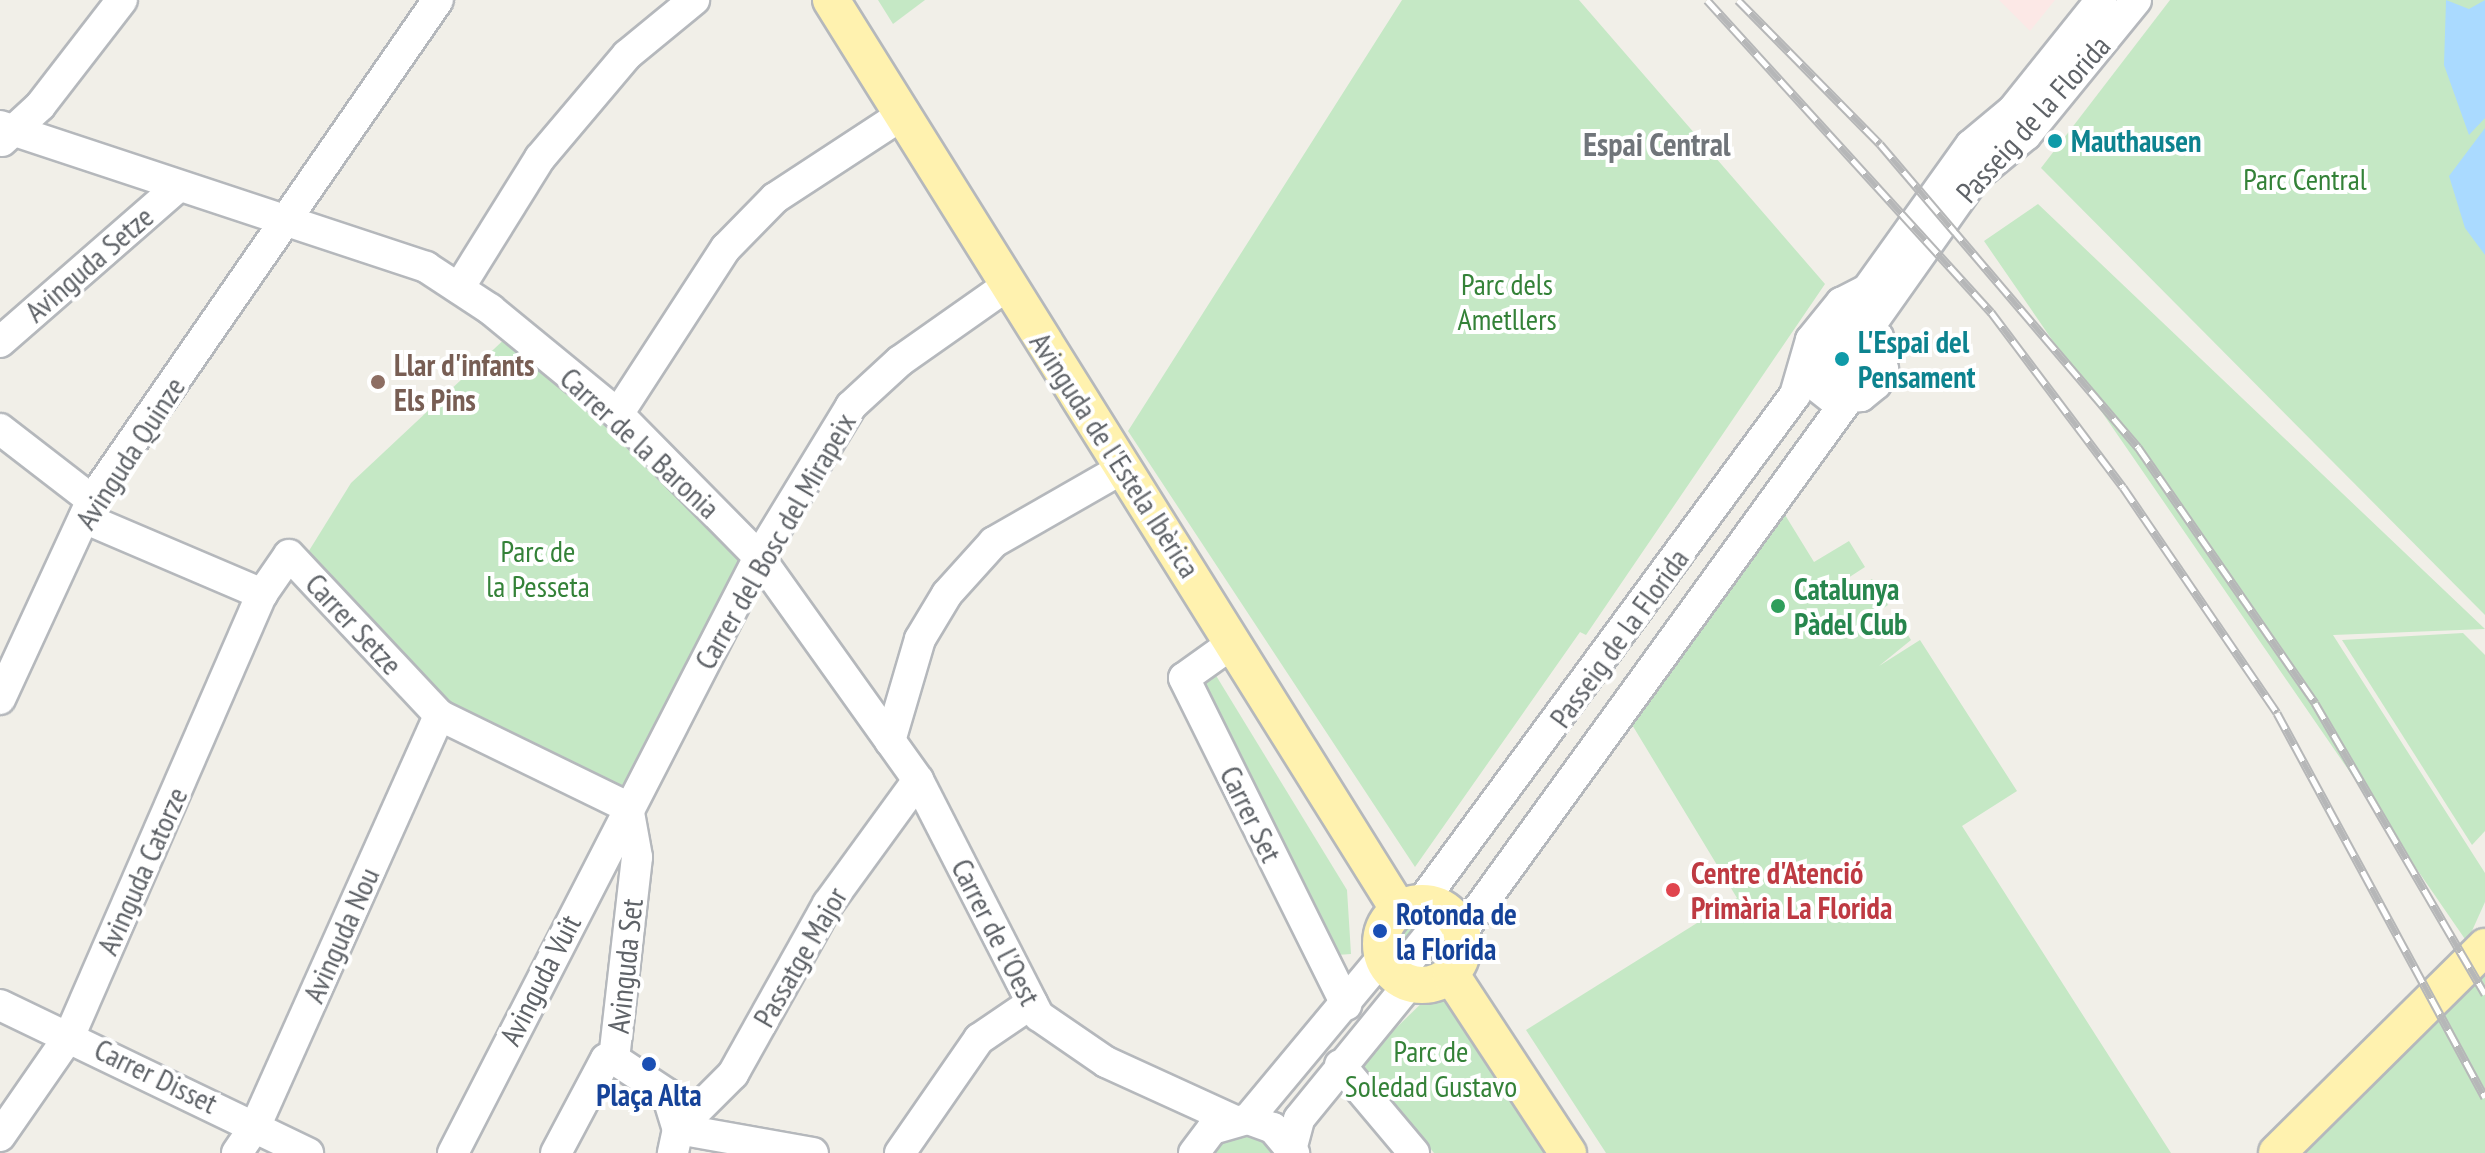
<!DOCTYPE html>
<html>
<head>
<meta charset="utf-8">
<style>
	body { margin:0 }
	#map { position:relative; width:2485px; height:1153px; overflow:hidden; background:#f1efe8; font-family:"PT Sans Narrow",sans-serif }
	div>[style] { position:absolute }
	.medical>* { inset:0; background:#fce8e6 }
	.green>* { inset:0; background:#c5e8c5 }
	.water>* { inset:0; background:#aadaff }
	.roads { filter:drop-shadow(2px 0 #b5b8bc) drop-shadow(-2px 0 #b5b8bc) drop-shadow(0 2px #b5b8bc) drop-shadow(0 -2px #b5b8bc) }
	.minor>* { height:30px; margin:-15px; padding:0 15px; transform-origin:15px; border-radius:15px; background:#fff }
	.minor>.ring { margin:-15px; padding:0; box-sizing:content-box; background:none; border:30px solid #fff; border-radius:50% }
	.major>* { height:36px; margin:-18px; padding:0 18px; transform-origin:18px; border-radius:18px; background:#fff2af }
	.major>.ring { margin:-18px; padding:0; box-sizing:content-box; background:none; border:36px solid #fff2af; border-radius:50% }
	.rail>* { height:9px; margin-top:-4.5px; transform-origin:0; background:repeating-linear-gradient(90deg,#fff 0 18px,#b6b7b8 0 36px); box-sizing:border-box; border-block:2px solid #b6b7b8 }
	.dots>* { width:22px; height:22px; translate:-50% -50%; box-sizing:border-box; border:4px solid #fff; border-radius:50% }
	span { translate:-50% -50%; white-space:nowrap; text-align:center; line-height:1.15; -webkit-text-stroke:8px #fff; paint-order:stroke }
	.street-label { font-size:30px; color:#5f6368 }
	.culture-label { font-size:30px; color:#0d838f; font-weight:700 }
	.left { translate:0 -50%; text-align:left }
	.park-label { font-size:30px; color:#348238 }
	.education-label { font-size:30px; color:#785e54; font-weight:700 }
	.leisure-label { font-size:30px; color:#27864d; font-weight:700 }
	.health-label { font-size:30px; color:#be3a42; font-weight:700 }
	.transit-label { font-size:30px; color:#164399; font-weight:700 }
	.neighbourhood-label { font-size:32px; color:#70757a; font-weight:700 }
</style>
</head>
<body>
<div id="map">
	<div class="medical">
		<i style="clip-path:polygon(1999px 0,2055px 0,2030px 31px)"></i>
	</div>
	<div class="green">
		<i style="clip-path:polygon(878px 0,925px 0,893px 24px)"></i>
		<i style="clip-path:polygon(1402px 0,1579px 0,1825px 284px,1586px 635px,1580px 632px,1415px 867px,1128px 431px)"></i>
		<i style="clip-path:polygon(2170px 0,2485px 0,2485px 615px,2041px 168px)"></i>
		<i style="clip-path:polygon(2038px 204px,2485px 629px,2333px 635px,2485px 873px,2485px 902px,2467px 942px,1984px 241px)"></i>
		<i style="clip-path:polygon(510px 334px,647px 455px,743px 565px,637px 780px,619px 786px,451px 704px,307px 554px,351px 483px)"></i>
		<i style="clip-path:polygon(1782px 510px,1814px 562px,1849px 541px,1865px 567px,1831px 589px,1838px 600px,1872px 579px,1888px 605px,1855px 626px,1860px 635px,1895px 614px,1911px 640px,1879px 666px,1920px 640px,2017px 791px,1962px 826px,2171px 1153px,1606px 1153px,1526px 1030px,1737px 898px,1631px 723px)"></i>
		<i style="clip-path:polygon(2463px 633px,2485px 655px,2485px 831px,2472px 845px,2342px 640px)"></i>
		<i style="clip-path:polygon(1212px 669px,1347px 890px,1351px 954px,1337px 955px,1216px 723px,1200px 676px)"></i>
		<i style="clip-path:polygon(1435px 905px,1461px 933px,1400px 958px,1397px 937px,1384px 926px,1399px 910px)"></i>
		<i style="clip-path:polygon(2485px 966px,2485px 1153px,2298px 1153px)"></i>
		<i style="clip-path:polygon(1431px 994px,1447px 998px,1547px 1153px,1434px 1153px,1360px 1063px)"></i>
		<i style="clip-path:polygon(1233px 1120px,1294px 1153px,1194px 1153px)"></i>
	</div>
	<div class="water">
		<i style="clip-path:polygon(2446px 0,2469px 9px,2485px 0,2485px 118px,2469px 135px,2444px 65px)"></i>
		<i style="clip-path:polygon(2485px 128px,2485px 255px,2465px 228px,2449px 176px)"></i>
	</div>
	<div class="roads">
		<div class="minor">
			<i style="left:0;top:126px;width:449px;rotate:18.3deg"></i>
			<i style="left:426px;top:267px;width:77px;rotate:33.3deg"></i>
			<i style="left:490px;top:309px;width:166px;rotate:39.4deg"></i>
			<i style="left:618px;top:414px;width:201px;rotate:45.4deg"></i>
			<i style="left:759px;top:557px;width:274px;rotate:54.5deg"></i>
			<i style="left:918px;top:780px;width:265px;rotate:62.9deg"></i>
			<i style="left:1039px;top:1016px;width:81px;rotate:34.5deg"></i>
			<i style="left:1106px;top:1062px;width:140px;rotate:24.5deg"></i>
			<i style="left:2px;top:141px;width:52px;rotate:-42.6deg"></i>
			<i style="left:40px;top:106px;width:134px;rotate:-52.3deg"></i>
			<i style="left:459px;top:288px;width:153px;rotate:-58.1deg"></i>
			<i style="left:540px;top:158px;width:135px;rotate:-49.8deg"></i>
			<i style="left:627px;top:55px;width:87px;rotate:-39.4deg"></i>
			<i style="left:1862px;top:309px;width:20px;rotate:-75deg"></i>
			<i style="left:1867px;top:290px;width:178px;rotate:-54.4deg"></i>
			<i style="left:1971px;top:145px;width:55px;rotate:-39.8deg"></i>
			<i style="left:2013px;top:110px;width:141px;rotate:-51.3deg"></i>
			<i style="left:1876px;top:317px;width:171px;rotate:-54.7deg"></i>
			<i style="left:1975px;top:177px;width:66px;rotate:-39.5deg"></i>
			<i style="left:2026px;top:135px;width:174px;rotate:-50.8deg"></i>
			<i class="ring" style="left:1822px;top:338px;width:10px;height:10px"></i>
			<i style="left:0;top:342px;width:237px;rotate:-41.1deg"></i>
			<i style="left:1805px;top:366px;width:16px;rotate:72deg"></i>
			<i style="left:1810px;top:381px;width:29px;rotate:38deg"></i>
			<i style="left:1833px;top:399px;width:28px;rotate:-6deg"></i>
			<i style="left:1861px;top:396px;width:19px;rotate:-39deg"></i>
			<i style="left:1876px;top:384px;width:16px;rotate:-63deg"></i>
			<i style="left:1883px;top:370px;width:33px;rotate:-99deg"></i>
			<i style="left:1878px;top:337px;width:38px;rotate:-152deg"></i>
			<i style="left:618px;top:414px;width:198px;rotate:-57deg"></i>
			<i style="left:726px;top:248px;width:70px;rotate:-45.6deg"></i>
			<i style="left:775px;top:198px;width:155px;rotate:-33.2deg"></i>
			<i style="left:0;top:429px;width:116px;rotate:37.7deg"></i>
			<i style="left:84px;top:518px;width:194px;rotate:23.1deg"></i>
			<i style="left:262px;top:594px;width:47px;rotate:-55.3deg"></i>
			<i style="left:289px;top:555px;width:219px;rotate:46.8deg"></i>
			<i style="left:439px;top:715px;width:210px;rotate:26deg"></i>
			<i style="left:1233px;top:643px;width:60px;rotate:144.5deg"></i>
			<i style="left:1184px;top:678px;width:365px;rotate:63.6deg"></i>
			<i style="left:0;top:699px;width:219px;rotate:-65.2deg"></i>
			<i style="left:92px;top:500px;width:608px;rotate:-55.32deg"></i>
			<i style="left:890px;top:741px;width:106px;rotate:-73.6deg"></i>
			<i style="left:920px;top:639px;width:52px;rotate:-59deg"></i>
			<i style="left:947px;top:594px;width:70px;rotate:-47.9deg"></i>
			<i style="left:994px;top:542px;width:151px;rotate:-29.8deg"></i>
			<i style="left:1421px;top:903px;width:631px;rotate:-53.64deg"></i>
			<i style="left:1795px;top:395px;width:57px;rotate:-73.8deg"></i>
			<i style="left:1811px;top:340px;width:48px;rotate:-51deg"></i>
			<i style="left:1841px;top:303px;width:29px;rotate:-27deg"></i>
			<i style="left:1461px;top:933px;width:659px;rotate:-54.07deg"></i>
			<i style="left:1407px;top:963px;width:51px;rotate:-51.3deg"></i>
			<i style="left:0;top:1005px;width:342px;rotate:25.7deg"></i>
			<i style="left:614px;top:1059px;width:203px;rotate:-83.5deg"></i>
			<i style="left:637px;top:857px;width:51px;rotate:-100.2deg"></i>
			<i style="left:614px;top:1059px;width:64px;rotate:33.4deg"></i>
			<i style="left:667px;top:1094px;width:37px;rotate:73deg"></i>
			<i style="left:678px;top:1129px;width:25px;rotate:102deg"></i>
			<i style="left:1340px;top:1065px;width:115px;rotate:49.9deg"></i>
			<i style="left:1248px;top:1119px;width:209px;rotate:-50.2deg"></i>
			<i style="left:678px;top:1129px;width:78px;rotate:-45deg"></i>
			<i style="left:733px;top:1074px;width:195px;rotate:-60.8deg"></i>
			<i style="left:828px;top:904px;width:153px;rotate:-54deg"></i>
			<i style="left:678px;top:1129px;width:137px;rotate:10.1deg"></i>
			<i style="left:0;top:1136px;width:123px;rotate:-55.3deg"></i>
			<i style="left:70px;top:1035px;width:481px;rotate:-66.5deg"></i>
			<i style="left:1292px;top:1146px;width:28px;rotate:-75deg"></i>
			<i style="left:1299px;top:1119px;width:174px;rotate:-50.8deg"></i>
			<i style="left:237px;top:1153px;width:34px;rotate:-56deg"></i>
			<i style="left:256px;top:1125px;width:449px;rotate:-65.9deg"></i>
			<i style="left:453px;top:1153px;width:670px;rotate:-62.82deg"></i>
			<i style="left:759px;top:557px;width:177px;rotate:-58.6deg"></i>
			<i style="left:851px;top:406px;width:67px;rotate:-42.6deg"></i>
			<i style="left:900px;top:361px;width:132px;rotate:-35.1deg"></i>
			<i style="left:556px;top:1153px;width:106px;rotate:-62deg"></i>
			<i style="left:606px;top:1059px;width:8px"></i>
			<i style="left:900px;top:1153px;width:139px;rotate:-55.3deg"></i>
			<i style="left:979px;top:1039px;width:64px;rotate:-34.2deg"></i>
			<i style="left:1194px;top:1153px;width:30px;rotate:-53deg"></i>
			<i style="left:1212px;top:1129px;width:37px;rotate:-16deg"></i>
			<i style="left:1248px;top:1119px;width:27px;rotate:20deg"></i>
			<i style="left:1273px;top:1128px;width:33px;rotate:50deg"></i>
		</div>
		<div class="major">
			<i style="left:831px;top:0;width:1073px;rotate:58.03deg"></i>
			<i class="ring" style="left:1381px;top:903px;width:46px;height:46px"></i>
			<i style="left:1451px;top:975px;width:213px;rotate:56.7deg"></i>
			<i style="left:2277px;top:1153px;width:293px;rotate:-44.7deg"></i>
		</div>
	</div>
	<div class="rail">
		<i style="left:1707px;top:0;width:422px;rotate:47.7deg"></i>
		<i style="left:1991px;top:312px;width:219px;rotate:53deg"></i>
		<i style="left:2123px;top:487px;width:273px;rotate:55.7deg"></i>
		<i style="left:2277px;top:713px;width:437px;rotate:61.6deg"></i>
		<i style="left:1738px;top:0;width:202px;rotate:45.4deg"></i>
		<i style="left:1880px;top:144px;width:398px;rotate:49.6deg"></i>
		<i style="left:2138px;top:447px;width:311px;rotate:55.3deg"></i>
		<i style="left:2315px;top:703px;width:337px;rotate:59.7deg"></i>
	</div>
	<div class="dots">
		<i style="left:2055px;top:141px;background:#0f9aa8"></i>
		<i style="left:1842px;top:359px;background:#0f9aa8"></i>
		<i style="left:378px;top:382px;background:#8d6e63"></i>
		<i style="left:1778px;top:606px;background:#2e9e5b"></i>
		<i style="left:1673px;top:890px;background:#e0444e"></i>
		<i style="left:1380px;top:931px;background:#1a4fb4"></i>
		<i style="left:649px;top:1064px;background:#1a4fb4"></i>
	</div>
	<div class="street-label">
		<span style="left:2033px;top:119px;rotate:-48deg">Passeig de la Florida</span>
		<span style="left:89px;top:264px;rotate:-41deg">Avinguda Setze</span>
		<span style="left:640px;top:443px;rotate:43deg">Carrer de la Baronia</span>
		<span style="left:130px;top:453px;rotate:-57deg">Avinguda Quinze</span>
		<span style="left:1115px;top:455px;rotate:57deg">Avinguda de l'Estela Ibèrica</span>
		<span style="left:775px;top:541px;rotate:-60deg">Carrer del Bosc del Mirapeix</span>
		<span style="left:354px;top:624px;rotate:47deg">Carrer Setze</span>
		<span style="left:1619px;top:638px;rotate:-54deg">Passeig de la Florida</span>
		<span style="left:1251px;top:814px;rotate:64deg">Carrer Set</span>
		<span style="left:142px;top:871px;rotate:-66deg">Avinguda Catorze</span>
		<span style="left:996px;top:932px;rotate:63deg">Carrer de l'Oest</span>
		<span style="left:341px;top:935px;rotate:-66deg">Avinguda Nou</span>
		<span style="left:800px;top:957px;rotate:-60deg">Passatge Major</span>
		<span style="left:625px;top:966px;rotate:-84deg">Avinguda Set</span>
		<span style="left:540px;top:980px;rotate:-63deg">Avinguda Vuit</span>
		<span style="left:156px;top:1076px;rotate:26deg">Carrer Disset</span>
	</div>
	<div class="culture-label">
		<span class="left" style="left:2071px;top:141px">Mauthausen</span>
		<span class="left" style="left:1858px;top:359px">L'Espai del<br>Pensament</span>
	</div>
	<div class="park-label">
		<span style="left:2305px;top:179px">Parc Central</span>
		<span style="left:1507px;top:301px">Parc dels<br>Ametllers</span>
		<span style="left:538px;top:568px">Parc de<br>la Pesseta</span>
		<span style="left:1431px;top:1068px">Parc de<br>Soledad Gustavo</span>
	</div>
	<div class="education-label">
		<span class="left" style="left:394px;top:382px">Llar d'infants<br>Els Pins</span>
	</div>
	<div class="leisure-label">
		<span class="left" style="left:1794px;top:606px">Catalunya<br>Pàdel Club</span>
	</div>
	<div class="health-label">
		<span class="left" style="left:1691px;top:890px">Centre d'Atenció<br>Primària La Florida</span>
	</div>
	<div class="transit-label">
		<span class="left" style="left:1396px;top:931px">Rotonda de<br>la Florida</span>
		<span style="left:649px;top:1095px">Plaça Alta</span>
	</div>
	<div class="neighbourhood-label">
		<span style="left:1657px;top:144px">Espai Central</span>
	</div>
</div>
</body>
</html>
